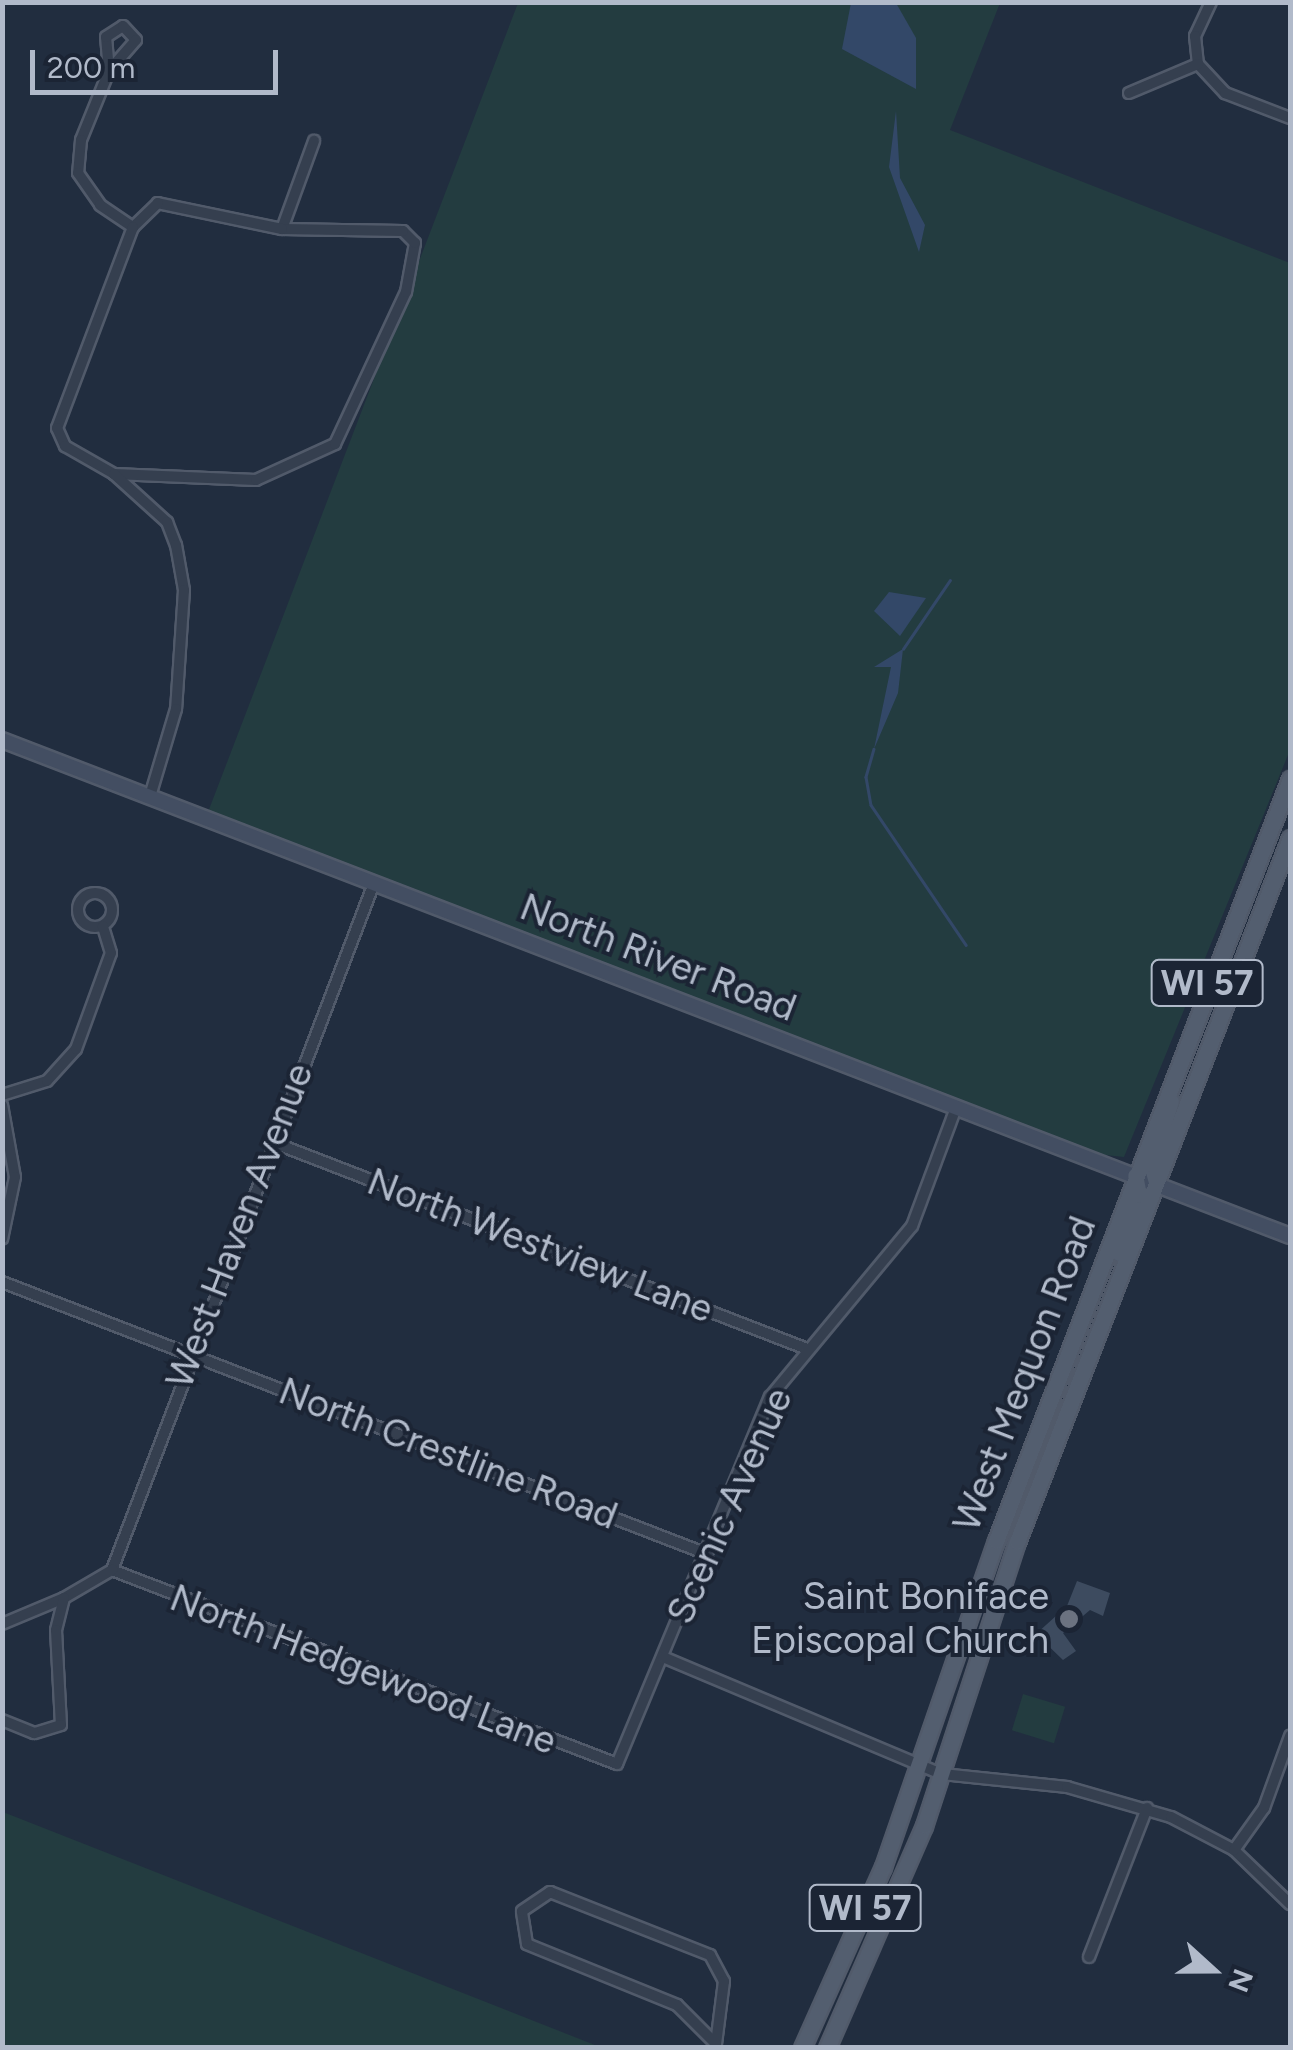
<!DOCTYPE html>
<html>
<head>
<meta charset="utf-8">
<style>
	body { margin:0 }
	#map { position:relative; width:1293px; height:2050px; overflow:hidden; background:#212d3f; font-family:Figtree,sans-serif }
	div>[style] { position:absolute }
	.green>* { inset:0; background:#233c40; transform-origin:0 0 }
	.water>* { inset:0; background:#334868 }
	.stream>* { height:2.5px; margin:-1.25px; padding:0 1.25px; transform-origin:1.25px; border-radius:1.25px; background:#334868 }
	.building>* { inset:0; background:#3d4b5f }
	.roads { filter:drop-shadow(2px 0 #515a6a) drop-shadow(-2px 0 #515a6a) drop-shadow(0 2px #515a6a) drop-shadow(0 -2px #515a6a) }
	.street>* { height:10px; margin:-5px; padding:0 5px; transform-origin:5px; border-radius:5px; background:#353f4f }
	.street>.ring { margin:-5px; padding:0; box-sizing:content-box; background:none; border:10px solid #353f4f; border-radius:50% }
	.secondary>* { height:14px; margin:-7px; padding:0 7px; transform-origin:7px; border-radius:7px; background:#434e62 }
	.primary>* { height:15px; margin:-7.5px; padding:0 7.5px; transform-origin:7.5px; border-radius:7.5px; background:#535e6f }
	.dots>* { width:28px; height:28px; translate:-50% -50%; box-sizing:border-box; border:5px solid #1b2434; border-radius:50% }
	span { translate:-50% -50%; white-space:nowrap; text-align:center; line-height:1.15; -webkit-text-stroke:8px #1b2434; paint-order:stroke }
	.shield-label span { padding:2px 8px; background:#1b2434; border:2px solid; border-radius:8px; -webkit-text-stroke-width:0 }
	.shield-label { font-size:35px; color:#b1baca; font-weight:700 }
	.street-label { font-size:38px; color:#b1baca }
	.poi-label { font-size:38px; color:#b1baca }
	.right { translate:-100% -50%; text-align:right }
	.frame { position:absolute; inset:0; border:5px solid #b1baca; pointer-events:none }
	.north { position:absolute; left:1163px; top:1920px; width:100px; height:100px; -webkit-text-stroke:8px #1b2434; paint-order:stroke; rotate:111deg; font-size:28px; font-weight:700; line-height:40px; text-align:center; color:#b1baca }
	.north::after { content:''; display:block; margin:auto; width:35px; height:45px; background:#b1baca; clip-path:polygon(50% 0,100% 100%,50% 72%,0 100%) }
	.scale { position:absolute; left:30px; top:50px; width:248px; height:45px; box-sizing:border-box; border:5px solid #b1baca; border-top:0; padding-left:12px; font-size:30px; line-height:35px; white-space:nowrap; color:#b1baca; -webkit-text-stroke:8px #1b2434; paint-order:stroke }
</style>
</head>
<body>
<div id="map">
	<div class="green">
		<i style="clip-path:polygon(518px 3px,1000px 3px,950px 130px,1290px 263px,1290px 750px,1124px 1157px,1096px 1154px,208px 812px)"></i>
		<i style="left:1023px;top:1694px;width:44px;height:38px;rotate:17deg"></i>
		<i style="clip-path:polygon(2px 1812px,3px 1812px,600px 2047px,3px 2047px)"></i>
	</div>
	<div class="water">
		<i style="clip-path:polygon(851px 3px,896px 3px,916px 38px,916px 89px,842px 49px)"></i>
		<i style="clip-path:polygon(896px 111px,900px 178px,925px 225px,919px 252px,889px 167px)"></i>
		<i style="clip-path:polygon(889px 592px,926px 598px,900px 636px,874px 611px)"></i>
		<i style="clip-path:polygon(903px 649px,898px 693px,874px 749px,891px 667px,874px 667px)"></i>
	</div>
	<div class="stream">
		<i style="left:903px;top:649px;width:83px;rotate:-55.7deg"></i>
		<i style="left:874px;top:749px;width:29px;rotate:106deg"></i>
		<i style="left:866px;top:777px;width:28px;rotate:80deg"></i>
		<i style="left:871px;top:805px;width:169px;rotate:55.8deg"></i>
	</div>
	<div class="building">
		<i style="clip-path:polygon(1077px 1581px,1110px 1593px,1103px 1616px,1090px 1610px,1063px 1633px,1076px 1651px,1063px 1660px,1036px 1634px,1067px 1606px)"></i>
	</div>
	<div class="roads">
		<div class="street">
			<i style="left:1211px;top:2px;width:38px;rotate:115deg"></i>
			<i style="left:1195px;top:36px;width:28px;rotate:84deg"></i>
			<i style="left:1198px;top:64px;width:40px;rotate:47deg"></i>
			<i style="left:1225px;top:93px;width:70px;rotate:21deg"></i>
			<i style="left:109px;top:71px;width:34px;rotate:-95deg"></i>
			<i style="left:106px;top:37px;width:20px;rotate:-33deg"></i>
			<i style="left:123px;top:26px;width:19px;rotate:47deg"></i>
			<i style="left:136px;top:40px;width:41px;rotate:131.1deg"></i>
			<i style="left:109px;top:71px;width:74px;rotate:112.1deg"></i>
			<i style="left:81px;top:140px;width:33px;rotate:95deg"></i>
			<i style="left:78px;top:173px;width:39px;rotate:55deg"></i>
			<i style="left:100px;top:205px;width:40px;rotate:34deg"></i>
			<i style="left:1129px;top:93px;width:75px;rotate:-22.8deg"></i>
			<i style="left:282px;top:229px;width:94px;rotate:-70deg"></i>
			<i style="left:114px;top:474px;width:142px;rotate:2.4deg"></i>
			<i style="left:256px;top:480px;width:87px;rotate:-24.5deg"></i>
			<i style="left:335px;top:444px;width:168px;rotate:-65deg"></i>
			<i style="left:406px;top:292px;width:50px;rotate:-79.6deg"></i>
			<i style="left:415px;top:243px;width:17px;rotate:-135deg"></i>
			<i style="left:403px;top:231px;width:121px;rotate:-179.1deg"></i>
			<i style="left:282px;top:229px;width:127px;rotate:-168.2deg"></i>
			<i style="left:158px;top:203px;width:35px;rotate:136deg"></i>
			<i style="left:133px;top:227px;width:215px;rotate:110.7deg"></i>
			<i style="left:57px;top:428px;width:20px;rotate:66deg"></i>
			<i style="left:65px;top:446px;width:56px;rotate:29.7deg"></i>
			<i style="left:114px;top:474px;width:72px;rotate:42.2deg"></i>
			<i style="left:167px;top:522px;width:25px;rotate:69deg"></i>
			<i style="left:176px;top:545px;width:46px;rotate:79.9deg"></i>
			<i style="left:184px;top:590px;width:119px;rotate:93.8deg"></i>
			<i style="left:176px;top:709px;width:91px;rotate:106.6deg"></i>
			<i class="ring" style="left:78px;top:893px;width:24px;height:24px"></i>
			<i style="left:2px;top:1095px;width:47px;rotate:-17.3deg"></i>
			<i style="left:47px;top:1081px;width:43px;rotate:-47.8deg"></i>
			<i style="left:76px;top:1049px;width:102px;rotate:-70deg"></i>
			<i style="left:111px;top:953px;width:28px;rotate:-107deg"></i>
			<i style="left:2px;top:1105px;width:73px;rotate:79.8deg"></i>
			<i style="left:15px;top:1177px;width:63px;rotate:101.8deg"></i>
			<i style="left:272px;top:1142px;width:574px;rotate:21.15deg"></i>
			<i style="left:2px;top:1282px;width:756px;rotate:21.1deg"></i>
			<i style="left:112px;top:1570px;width:541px;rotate:21.01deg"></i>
			<i style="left:617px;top:1764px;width:398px;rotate:-67.4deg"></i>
			<i style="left:770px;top:1397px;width:222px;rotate:-50.3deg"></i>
			<i style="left:912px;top:1226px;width:126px;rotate:-69.6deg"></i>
			<i style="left:112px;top:1570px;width:735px;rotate:-69.12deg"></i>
			<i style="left:64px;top:1598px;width:56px;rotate:-30.3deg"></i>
			<i style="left:2px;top:1624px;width:67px;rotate:-22.8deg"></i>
			<i style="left:64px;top:1598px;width:33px;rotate:104deg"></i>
			<i style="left:56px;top:1630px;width:95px;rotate:87deg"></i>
			<i style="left:61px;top:1725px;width:28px;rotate:163deg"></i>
			<i style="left:34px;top:1733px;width:35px;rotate:-158deg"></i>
			<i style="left:663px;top:1657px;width:303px;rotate:22.8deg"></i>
			<i style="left:942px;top:1774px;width:126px;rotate:5.9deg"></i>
			<i style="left:1067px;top:1787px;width:108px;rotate:16.1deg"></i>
			<i style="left:1171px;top:1817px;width:71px;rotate:27.6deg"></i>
			<i style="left:1234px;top:1850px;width:78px;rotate:44deg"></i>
			<i style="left:1234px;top:1850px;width:52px;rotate:-54.5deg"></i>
			<i style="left:1264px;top:1808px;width:77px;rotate:-70.1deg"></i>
			<i style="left:550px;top:1892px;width:172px;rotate:21.5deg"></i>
			<i style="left:710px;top:1955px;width:30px;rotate:62deg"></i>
			<i style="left:724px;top:1981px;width:64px;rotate:97.2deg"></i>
			<i style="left:716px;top:2044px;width:55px;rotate:-135deg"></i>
			<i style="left:677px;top:2005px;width:162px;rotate:-157.9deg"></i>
			<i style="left:527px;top:1944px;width:33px;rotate:-99deg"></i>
			<i style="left:522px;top:1911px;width:34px;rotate:-34deg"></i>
			<i style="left:1089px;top:1957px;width:160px;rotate:-68.7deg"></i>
		</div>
		<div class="secondary">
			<i style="left:2px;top:740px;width:1380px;rotate:21.06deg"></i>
		</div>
		<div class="primary">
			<i style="left:1156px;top:1182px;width:19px;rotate:-106deg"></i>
			<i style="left:1151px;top:1164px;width:66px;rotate:-72.4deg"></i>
			<i style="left:1119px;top:1253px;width:61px;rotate:-71deg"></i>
			<i style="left:1139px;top:1195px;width:20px;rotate:-101deg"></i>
			<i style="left:802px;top:2048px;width:198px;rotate:-65.9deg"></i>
			<i style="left:883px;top:1867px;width:345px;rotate:-70.9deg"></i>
			<i style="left:996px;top:1541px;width:817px;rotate:-68.9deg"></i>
			<i style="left:827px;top:2048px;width:242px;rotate:-66.4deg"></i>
			<i style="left:924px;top:1826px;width:299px;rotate:-71.9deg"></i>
			<i style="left:1017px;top:1542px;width:755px;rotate:-68.8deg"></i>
		</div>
	</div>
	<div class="dots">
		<i style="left:1069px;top:1619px;background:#6b7280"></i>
	</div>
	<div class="shield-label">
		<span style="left:1207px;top:983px">WI 57</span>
		<span style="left:865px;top:1908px">WI 57</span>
	</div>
	<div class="street-label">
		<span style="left:658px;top:958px;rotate:21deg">North River Road</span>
		<span style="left:240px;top:1226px;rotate:-69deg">West Haven Avenue</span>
		<span style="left:540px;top:1246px;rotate:21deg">North Westview Lane</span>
		<span style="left:1025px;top:1374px;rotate:-69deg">West Mequon Road</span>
		<span style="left:448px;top:1454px;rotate:21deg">North Crestline Road</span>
		<span style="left:730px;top:1506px;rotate:-66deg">Scenic Avenue</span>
		<span style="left:363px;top:1670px;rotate:21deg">North Hedgewood Lane</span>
	</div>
	<div class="poi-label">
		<span class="right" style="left:1049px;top:1619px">Saint Boniface<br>Episcopal Church</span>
	</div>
	<div class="frame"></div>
	<div class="north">N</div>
	<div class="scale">200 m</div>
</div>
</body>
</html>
